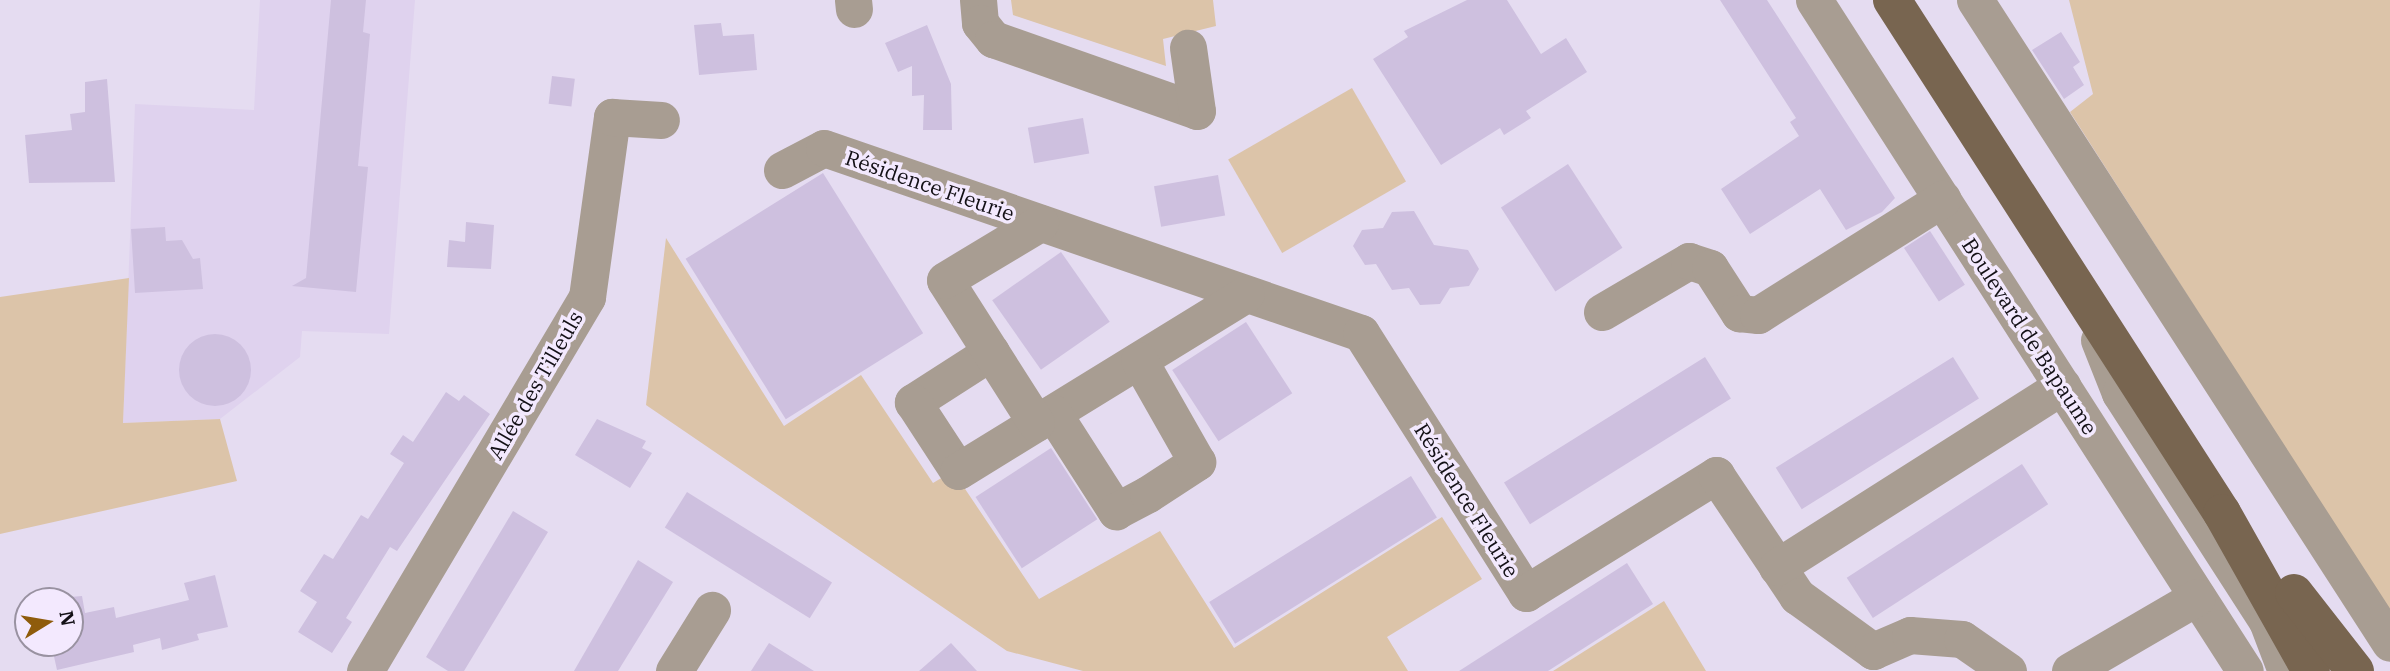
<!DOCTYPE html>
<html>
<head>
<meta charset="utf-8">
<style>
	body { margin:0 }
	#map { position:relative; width:2390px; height:671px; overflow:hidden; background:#e5dcf1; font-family:"IBM Plex Serif",serif }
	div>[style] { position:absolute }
	.built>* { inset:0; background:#dfd2ee }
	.green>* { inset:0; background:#dcc4a9; transform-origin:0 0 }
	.building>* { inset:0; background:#cec0df; transform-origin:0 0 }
	.round { border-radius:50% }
	.minor>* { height:37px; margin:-18.5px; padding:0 18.5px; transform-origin:18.5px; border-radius:18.5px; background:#a89d92 }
	.major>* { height:38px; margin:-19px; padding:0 19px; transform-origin:19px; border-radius:19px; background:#786550 }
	span { translate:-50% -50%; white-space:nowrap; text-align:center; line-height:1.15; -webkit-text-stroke:7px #f3e9fe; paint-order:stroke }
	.street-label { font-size:21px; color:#131016 }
	.north { position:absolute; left:14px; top:587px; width:70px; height:70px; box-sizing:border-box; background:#f3e9fe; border:2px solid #9992a1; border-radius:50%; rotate:79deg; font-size:19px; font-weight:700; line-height:28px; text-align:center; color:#131016 }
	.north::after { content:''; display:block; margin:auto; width:24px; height:32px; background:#8f5c0c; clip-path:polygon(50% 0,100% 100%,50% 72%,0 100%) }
</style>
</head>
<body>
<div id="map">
	<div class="built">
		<i style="clip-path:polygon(260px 0,415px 0,389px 334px,302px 331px,300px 357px,220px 419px,123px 423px,135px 104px,254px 110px)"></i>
	</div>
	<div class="green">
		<i style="clip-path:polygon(1011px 0,1213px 0,1216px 26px,1163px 39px,1166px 66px,1013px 15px)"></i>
		<i style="clip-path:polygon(2069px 0,2390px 0,2390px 612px,2070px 112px,2093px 94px)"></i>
		<i style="left:1352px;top:88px;width:108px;height:143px;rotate:60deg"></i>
		<i style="clip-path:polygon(666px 238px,784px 426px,861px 375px,933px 483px,953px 471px,1039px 599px,1160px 531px,1234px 648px,1442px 517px,1482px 579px,1387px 637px,1408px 671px,1083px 671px,1007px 651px,646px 405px)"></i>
		<i style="clip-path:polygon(129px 278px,123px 423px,220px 419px,237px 481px,0 534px,0 297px)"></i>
		<i style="clip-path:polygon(1664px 601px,1706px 671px,1553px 671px)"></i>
	</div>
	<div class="building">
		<i style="clip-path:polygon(331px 0,366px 0,363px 32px,370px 34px,358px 166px,368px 167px,356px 292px,292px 286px,306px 278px)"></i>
		<i style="clip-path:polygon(1467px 0,1507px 0,1541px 54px,1566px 38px,1587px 72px,1526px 111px,1531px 118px,1504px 135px,1500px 128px,1441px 165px,1373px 59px,1408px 37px,1404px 31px)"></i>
		<i style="clip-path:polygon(1720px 0,1767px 0,1895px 198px,1882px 212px,1846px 230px,1820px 189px,1750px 234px,1721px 189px,1799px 136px,1790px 122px,1796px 118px)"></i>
		<i style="clip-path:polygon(721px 23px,723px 36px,754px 34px,757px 70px,699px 75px,694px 25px)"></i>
		<i style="clip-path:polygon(927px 25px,951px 84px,952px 130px,923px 130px,924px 95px,912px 96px,912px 66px,898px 72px,885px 43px)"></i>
		<i style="clip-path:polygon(2061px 32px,2080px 62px,2073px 67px,2084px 85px,2064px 99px,2032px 50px)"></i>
		<i style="left:552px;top:76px;width:23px;height:28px;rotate:7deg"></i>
		<i style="clip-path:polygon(107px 79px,115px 182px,29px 183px,25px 135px,72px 130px,70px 114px,85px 112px,85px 82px)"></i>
		<i style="left:1083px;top:118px;width:36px;height:56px;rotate:80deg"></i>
		<i style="left:1568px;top:164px;width:100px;height:80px;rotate:57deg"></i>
		<i style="left:823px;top:173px;width:189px;height:162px;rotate:58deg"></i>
		<i style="left:1218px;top:175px;width:41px;height:65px;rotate:80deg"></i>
		<i style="clip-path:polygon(1414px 211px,1434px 245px,1468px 250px,1479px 269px,1469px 286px,1450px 288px,1440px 304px,1420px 305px,1409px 288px,1392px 290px,1376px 264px,1365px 265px,1353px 246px,1362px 230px,1383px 228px,1392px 212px)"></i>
		<i style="clip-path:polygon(466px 222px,494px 225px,491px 269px,447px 267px,449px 240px,465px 242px)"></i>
		<i style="clip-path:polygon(165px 227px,166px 241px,182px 240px,193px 259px,200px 258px,203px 289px,135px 293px,131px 229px)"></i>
		<i style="left:1930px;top:231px;width:64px;height:31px;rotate:57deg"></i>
		<i style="left:1061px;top:252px;width:85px;height:84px;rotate:55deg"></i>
		<i style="left:1246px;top:322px;width:85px;height:88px;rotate:57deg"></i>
		<i class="round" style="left:179px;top:334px;width:72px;height:72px"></i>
		<i style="left:1705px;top:357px;width:49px;height:237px;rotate:58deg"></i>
		<i style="left:1953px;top:357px;width:49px;height:209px;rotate:58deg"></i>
		<i style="clip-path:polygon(446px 392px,459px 401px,464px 395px,490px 414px,397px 551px,390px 547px,346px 618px,352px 622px,332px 653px,298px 632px,317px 602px,300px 591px,324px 554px,333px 559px,361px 515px,368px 519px,404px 463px,390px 454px,403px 435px,413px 442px)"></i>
		<i style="clip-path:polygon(597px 419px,646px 441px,642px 448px,652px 453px,630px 488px,575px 455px)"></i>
		<i style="left:1051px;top:448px;width:85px;height:90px;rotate:57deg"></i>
		<i style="left:2022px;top:464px;width:48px;height:209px;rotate:57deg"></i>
		<i style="left:1411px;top:476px;width:49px;height:238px;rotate:58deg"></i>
		<i style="left:687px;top:492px;width:171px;height:42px;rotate:32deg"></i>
		<i style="clip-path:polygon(513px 511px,548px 532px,464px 671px,448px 671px,426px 657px)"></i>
		<i style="clip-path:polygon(638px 560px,673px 582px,618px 671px,574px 671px)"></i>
		<i style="clip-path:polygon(1627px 563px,1653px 604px,1548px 671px,1459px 671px)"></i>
		<i style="clip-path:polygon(215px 575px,228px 627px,197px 634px,199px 640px,162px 650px,160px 638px,133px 645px,134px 652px,57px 670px,51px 643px,70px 643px,70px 597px,82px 596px,85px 613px,114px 607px,116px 618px,189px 600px,184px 583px)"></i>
		<i style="clip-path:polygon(769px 643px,814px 671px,751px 671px)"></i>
		<i style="clip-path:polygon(951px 643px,977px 671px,919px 671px)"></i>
	</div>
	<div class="minor">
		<i style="left:853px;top:0;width:9px;rotate:84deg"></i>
		<i style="left:978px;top:0;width:23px;rotate:85deg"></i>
		<i style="left:980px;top:23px;width:21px;rotate:51deg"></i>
		<i style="left:993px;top:39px;width:216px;rotate:19.4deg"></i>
		<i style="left:1197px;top:111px;width:64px;rotate:-98.1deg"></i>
		<i style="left:1814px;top:0;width:797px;rotate:57.29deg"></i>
		<i style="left:1975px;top:0;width:765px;rotate:57.16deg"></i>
		<i style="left:782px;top:170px;width:47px;rotate:-27.6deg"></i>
		<i style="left:824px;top:148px;width:568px;rotate:19.01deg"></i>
		<i style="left:1361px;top:333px;width:308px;rotate:57.6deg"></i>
		<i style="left:1526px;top:593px;width:224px;rotate:-31.8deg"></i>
		<i style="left:1716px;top:475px;width:146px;rotate:56.2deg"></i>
		<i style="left:1797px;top:596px;width:94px;rotate:35.9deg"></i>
		<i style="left:1873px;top:651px;width:40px;rotate:-23.4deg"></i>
		<i style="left:1910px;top:635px;width:52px;rotate:4.4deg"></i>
		<i style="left:1962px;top:639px;width:56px;rotate:34.8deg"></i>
		<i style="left:1602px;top:312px;width:101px;rotate:-30.4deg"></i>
		<i style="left:1689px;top:261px;width:22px;rotate:18deg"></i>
		<i style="left:1710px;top:268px;width:54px;rotate:57.2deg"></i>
		<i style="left:1739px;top:313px;width:19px;rotate:6deg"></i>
		<i style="left:1758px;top:315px;width:218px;rotate:-32.2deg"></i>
		<i style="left:2099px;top:340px;width:57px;rotate:68.4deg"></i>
		<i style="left:2120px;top:393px;width:271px;rotate:57.2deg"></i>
		<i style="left:2267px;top:621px;width:53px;rotate:69.2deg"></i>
		<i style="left:991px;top:352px;width:93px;rotate:147.3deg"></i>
		<i style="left:913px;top:402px;width:82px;rotate:56.9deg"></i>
		<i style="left:958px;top:471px;width:338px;rotate:-31.6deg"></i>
		<i style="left:1053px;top:413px;width:117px;rotate:57.3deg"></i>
		<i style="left:1116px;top:511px;width:36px;rotate:-28deg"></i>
		<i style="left:1148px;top:494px;width:59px;rotate:-33.1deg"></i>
		<i style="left:1197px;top:462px;width:117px;rotate:-119.6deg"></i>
		<i style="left:1036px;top:423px;width:169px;rotate:-122.5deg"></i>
		<i style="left:945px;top:280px;width:111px;rotate:-31deg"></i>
		<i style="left:1777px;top:567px;width:338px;rotate:-32.4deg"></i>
		<i style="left:365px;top:671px;width:435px;rotate:-59.3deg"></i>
		<i style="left:587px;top:297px;width:182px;rotate:-82.1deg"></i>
		<i style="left:612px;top:117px;width:49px;rotate:3.5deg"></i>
		<i style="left:674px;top:671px;width:72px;rotate:-58.1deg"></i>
		<i style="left:2070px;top:671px;width:147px;rotate:-30.2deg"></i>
	</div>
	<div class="major">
		<i style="left:1892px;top:0;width:610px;rotate:57.25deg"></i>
		<i style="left:2222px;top:513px;width:181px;rotate:60.6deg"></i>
		<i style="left:2294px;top:593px;width:99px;rotate:52deg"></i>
	</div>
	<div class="street-label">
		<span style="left:930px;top:185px;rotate:19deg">Résidence Fleurie</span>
		<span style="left:2030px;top:336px;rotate:57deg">Boulevard de Bapaume</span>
		<span style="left:535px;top:385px;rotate:-60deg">Allée des Tilleuls</span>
		<span style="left:1467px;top:500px;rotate:58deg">Résidence Fleurie</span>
	</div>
	<div class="north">N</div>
</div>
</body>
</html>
